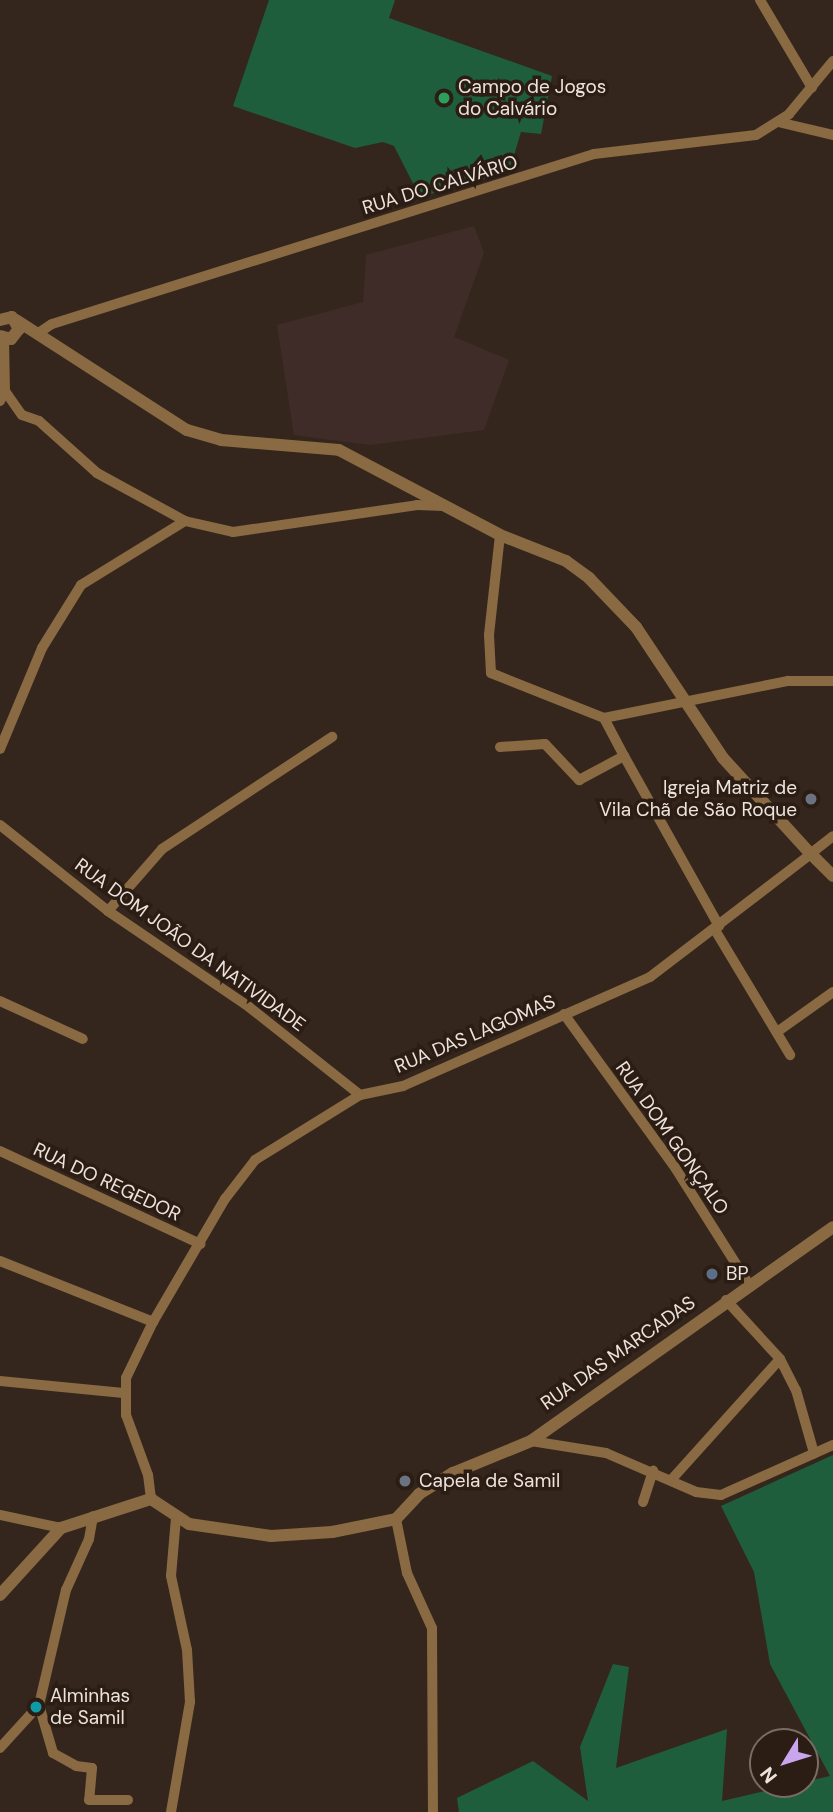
<!DOCTYPE html>
<html>
<head>
<meta charset="utf-8">
<style>
	body { margin:0 }
	#map { position:relative; width:833px; height:1812px; overflow:hidden; background:#35261d; font-family:"DM Sans",sans-serif }
	div>[style] { position:absolute }
	.education>* { inset:0; background:#3f2c29 }
	.green>* { inset:0; background:#1e5e3d }
	.minor>* { height:10px; margin:-5px; padding:0 5px; transform-origin:5px; border-radius:5px; background:#896a42 }
	.tertiary>* { height:12px; margin:-6px; padding:0 6px; transform-origin:6px; border-radius:6px; background:#896a42 }
	.dots>* { width:19px; height:19px; translate:-50% -50%; box-sizing:border-box; border:4px solid #2b1d14; border-radius:50% }
	span { translate:-50% -50%; white-space:nowrap; text-align:center; line-height:1.15; -webkit-text-stroke:7px #2b1d14; paint-order:stroke }
	.poi-label { font-size:19px; color:#ede3dd }
	.left { translate:0 -50%; text-align:left }
	.right { translate:-100% -50%; text-align:right }
	.street-label { font-size:19px; color:#ede3dd }
	.north { position:absolute; left:749px; top:1728px; width:70px; height:70px; box-sizing:border-box; background:#2b1d14; border:2px solid #796c64; border-radius:50%; rotate:232deg; font-size:19px; font-weight:700; line-height:28px; text-align:center; color:#ede3dd }
	.north::after { content:''; display:block; margin:auto; width:24px; height:32px; background:#c9a5ee; clip-path:polygon(50% 0,100% 100%,50% 72%,0 100%) }
</style>
</head>
<body>
<div id="map">
	<div class="education">
		<i style="clip-path:polygon(474px 226px,484px 253px,454px 337px,509px 360px,484px 430px,370px 445px,294px 435px,277px 325px,363px 302px,366px 255px)"></i>
	</div>
	<div class="green">
		<i style="clip-path:polygon(269px 0,395px 0,389px 18px,552px 76px,541px 134px,521px 132px,509px 172px,420px 197px,394px 146px,383px 142px,355px 148px,233px 106px)"></i>
		<i style="clip-path:polygon(833px 1455px,833px 1812px,459px 1812px,457px 1798px,533px 1761px,588px 1801px,580px 1747px,613px 1664px,629px 1667px,616px 1768px,727px 1729px,722px 1801px,830px 1776px,770px 1664px,754px 1572px,721px 1506px)"></i>
	</div>
	<div class="minor">
		<i style="left:760px;top:0;width:102px;rotate:59.4deg"></i>
		<i style="left:778px;top:122px;width:57px;rotate:13.3deg"></i>
		<i style="left:40px;top:332px;width:14px;rotate:-34deg"></i>
		<i style="left:52px;top:324px;width:568px;rotate:-17.41deg"></i>
		<i style="left:594px;top:154px;width:163px;rotate:-6.7deg"></i>
		<i style="left:756px;top:135px;width:39px;rotate:-32deg"></i>
		<i style="left:789px;top:114px;width:69px;rotate:-50.3deg"></i>
		<i style="left:5px;top:391px;width:29px;rotate:55deg"></i>
		<i style="left:22px;top:415px;width:18px;rotate:19deg"></i>
		<i style="left:39px;top:421px;width:78px;rotate:41.9deg"></i>
		<i style="left:97px;top:473px;width:100px;rotate:28.6deg"></i>
		<i style="left:185px;top:521px;width:49px;rotate:12.9deg"></i>
		<i style="left:233px;top:532px;width:186px;rotate:-8.3deg"></i>
		<i style="left:417px;top:505px;width:27px;rotate:2deg"></i>
		<i style="left:0;top:401px;width:11px;rotate:-63deg"></i>
		<i style="left:5px;top:391px;width:52px;rotate:-91.1deg"></i>
		<i style="left:500px;top:535px;width:101px;rotate:96.3deg"></i>
		<i style="left:489px;top:635px;width:38px;rotate:87deg"></i>
		<i style="left:491px;top:673px;width:122px;rotate:21.7deg"></i>
		<i style="left:500px;top:747px;width:45px;rotate:-3.8deg"></i>
		<i style="left:545px;top:744px;width:50px;rotate:46.6deg"></i>
		<i style="left:579px;top:780px;width:51px;rotate:-28.1deg"></i>
		<i style="left:624px;top:756px;width:43px;rotate:-117.8deg"></i>
		<i style="left:604px;top:718px;width:188px;rotate:-11.4deg"></i>
		<i style="left:788px;top:681px;width:45px"></i>
		<i style="left:0;top:749px;width:109px;rotate:-67.4deg"></i>
		<i style="left:42px;top:648px;width:74px;rotate:-58.2deg"></i>
		<i style="left:81px;top:585px;width:122px;rotate:-31.6deg"></i>
		<i style="left:624px;top:756px;width:195px;rotate:60.8deg"></i>
		<i style="left:0;top:825px;width:138px;rotate:38.5deg"></i>
		<i style="left:108px;top:911px;width:171px;rotate:34.2deg"></i>
		<i style="left:249px;top:1007px;width:142px;rotate:38.4deg"></i>
		<i style="left:814px;top:851px;width:24px;rotate:-38deg"></i>
		<i style="left:108px;top:911px;width:82px;rotate:-48.9deg"></i>
		<i style="left:162px;top:849px;width:204px;rotate:-33.4deg"></i>
		<i style="left:715px;top:930px;width:146px;rotate:59deg"></i>
		<i style="left:0;top:1001px;width:91px;rotate:24.6deg"></i>
		<i style="left:564px;top:1014px;width:191px;rotate:54.1deg"></i>
		<i style="left:676px;top:1169px;width:135px;rotate:57.7deg"></i>
		<i style="left:777px;top:1032px;width:69px;rotate:-35.5deg"></i>
		<i style="left:0;top:1151px;width:221px;rotate:24.9deg"></i>
		<i style="left:0;top:1261px;width:165px;rotate:21.7deg"></i>
		<i style="left:726px;top:1300px;width:80px;rotate:47.5deg"></i>
		<i style="left:780px;top:1359px;width:35px;rotate:63deg"></i>
		<i style="left:796px;top:1390px;width:66px;rotate:74.1deg"></i>
		<i style="left:0;top:1381px;width:124px;rotate:5.6deg"></i>
		<i style="left:531px;top:1441px;width:76px;rotate:9.1deg"></i>
		<i style="left:606px;top:1453px;width:98px;rotate:23.4deg"></i>
		<i style="left:696px;top:1492px;width:25px;rotate:7deg"></i>
		<i style="left:721px;top:1495px;width:123px;rotate:-24.1deg"></i>
		<i style="left:672px;top:1479px;width:161px;rotate:-48deg"></i>
		<i style="left:151px;top:1499px;width:24px;rotate:-97deg"></i>
		<i style="left:148px;top:1475px;width:64px;rotate:-110.1deg"></i>
		<i style="left:126px;top:1415px;width:37px;rotate:-90deg"></i>
		<i style="left:126px;top:1378px;width:62px;rotate:-64.3deg"></i>
		<i style="left:153px;top:1322px;width:143px;rotate:-59.7deg"></i>
		<i style="left:225px;top:1199px;width:49px;rotate:-52.4deg"></i>
		<i style="left:255px;top:1160px;width:123px;rotate:-31.8deg"></i>
		<i style="left:360px;top:1095px;width:44px;rotate:-11.8deg"></i>
		<i style="left:403px;top:1086px;width:270px;rotate:-23.8deg"></i>
		<i style="left:650px;top:977px;width:199px;rotate:-37.4deg"></i>
		<i style="left:643px;top:1502px;width:33px;rotate:-72deg"></i>
		<i style="left:0;top:1515px;width:62px;rotate:12deg"></i>
		<i style="left:396px;top:1519px;width:55px;rotate:78.5deg"></i>
		<i style="left:407px;top:1573px;width:60px;rotate:65.6deg"></i>
		<i style="left:432px;top:1628px;width:184px;rotate:89.7deg"></i>
		<i style="left:39px;top:1705px;width:50px;rotate:73.7deg"></i>
		<i style="left:53px;top:1753px;width:26px;rotate:29deg"></i>
		<i style="left:76px;top:1766px;width:16px;rotate:7deg"></i>
		<i style="left:92px;top:1768px;width:32px;rotate:95deg"></i>
		<i style="left:89px;top:1800px;width:39px"></i>
		<i style="left:0;top:1748px;width:58px;rotate:-47.8deg"></i>
		<i style="left:39px;top:1705px;width:118px;rotate:-76.8deg"></i>
		<i style="left:66px;top:1590px;width:56px;rotate:-65.7deg"></i>
		<i style="left:89px;top:1539px;width:23px;rotate:-80deg"></i>
		<i style="left:171px;top:1812px;width:112px;rotate:-80.2deg"></i>
		<i style="left:190px;top:1702px;width:52px;rotate:-93.3deg"></i>
		<i style="left:187px;top:1650px;width:76px;rotate:-102.2deg"></i>
		<i style="left:171px;top:1576px;width:58px;rotate:-85.1deg"></i>
	</div>
	<div class="tertiary">
		<i style="left:0;top:320px;width:12px;rotate:-14deg"></i>
		<i style="left:12px;top:317px;width:14px;rotate:60deg"></i>
		<i style="left:19px;top:329px;width:13px;rotate:129deg"></i>
		<i style="left:11px;top:339px;width:11px;rotate:-165deg"></i>
		<i style="left:16px;top:320px;width:203px;rotate:32.8deg"></i>
		<i style="left:187px;top:430px;width:35px;rotate:16deg"></i>
		<i style="left:221px;top:440px;width:118px;rotate:4.8deg"></i>
		<i style="left:339px;top:450px;width:182px;rotate:27.8deg"></i>
		<i style="left:500px;top:535px;width:71px;rotate:21.5deg"></i>
		<i style="left:566px;top:561px;width:29px;rotate:36deg"></i>
		<i style="left:589px;top:578px;width:68px;rotate:46.2deg"></i>
		<i style="left:636px;top:627px;width:157px;rotate:56.4deg"></i>
		<i style="left:723px;top:758px;width:126px;rotate:47.6deg"></i>
		<i style="left:814px;top:857px;width:27px;rotate:45deg"></i>
		<i style="left:0;top:1595px;width:91px;rotate:-47.7deg"></i>
		<i style="left:61px;top:1528px;width:95px;rotate:-17.9deg"></i>
		<i style="left:151px;top:1499px;width:45px;rotate:33.3deg"></i>
		<i style="left:189px;top:1524px;width:83px;rotate:8.3deg"></i>
		<i style="left:271px;top:1536px;width:61px;rotate:-3.8deg"></i>
		<i style="left:332px;top:1532px;width:65px;rotate:-11.5deg"></i>
		<i style="left:396px;top:1519px;width:34px;rotate:-47deg"></i>
		<i style="left:419px;top:1494px;width:40px;rotate:-32deg"></i>
		<i style="left:453px;top:1473px;width:84px;rotate:-22.3deg"></i>
		<i style="left:531px;top:1441px;width:370px;rotate:-35.3deg"></i>
	</div>
	<div class="dots">
		<i style="left:444px;top:98px;background:#2e9e5b"></i>
		<i style="left:811px;top:799px;background:#6b7280"></i>
		<i style="left:712px;top:1274px;background:#5c6f8a"></i>
		<i style="left:405px;top:1481px;background:#6b7280"></i>
		<i style="left:36px;top:1707px;background:#0f9aa8"></i>
	</div>
	<div class="poi-label">
		<span class="left" style="left:458px;top:98px">Campo de Jogos<br>do Calvário</span>
		<span class="right" style="left:797px;top:799px">Igreja Matriz de<br>Vila Chã de São Roque</span>
		<span class="left" style="left:726px;top:1274px">BP</span>
		<span class="left" style="left:419px;top:1481px">Capela de Samil</span>
		<span class="left" style="left:50px;top:1707px">Alminhas<br>de Samil</span>
	</div>
	<div class="street-label">
		<span style="left:440px;top:185px;rotate:-17deg">RUA DO CALVÁRIO</span>
		<span style="left:190px;top:945px;rotate:36deg">RUA DOM JOÃO DA NATIVIDADE</span>
		<span style="left:475px;top:1034px;rotate:-23deg">RUA DAS LAGOMAS</span>
		<span style="left:672px;top:1138px;rotate:55deg">RUA DOM GONÇALO</span>
		<span style="left:107px;top:1182px;rotate:25deg">RUA DO REGEDOR</span>
		<span style="left:618px;top:1353px;rotate:-35deg">RUA DAS MARCADAS</span>
	</div>
	<div class="north">N</div>
</div>
</body>
</html>
